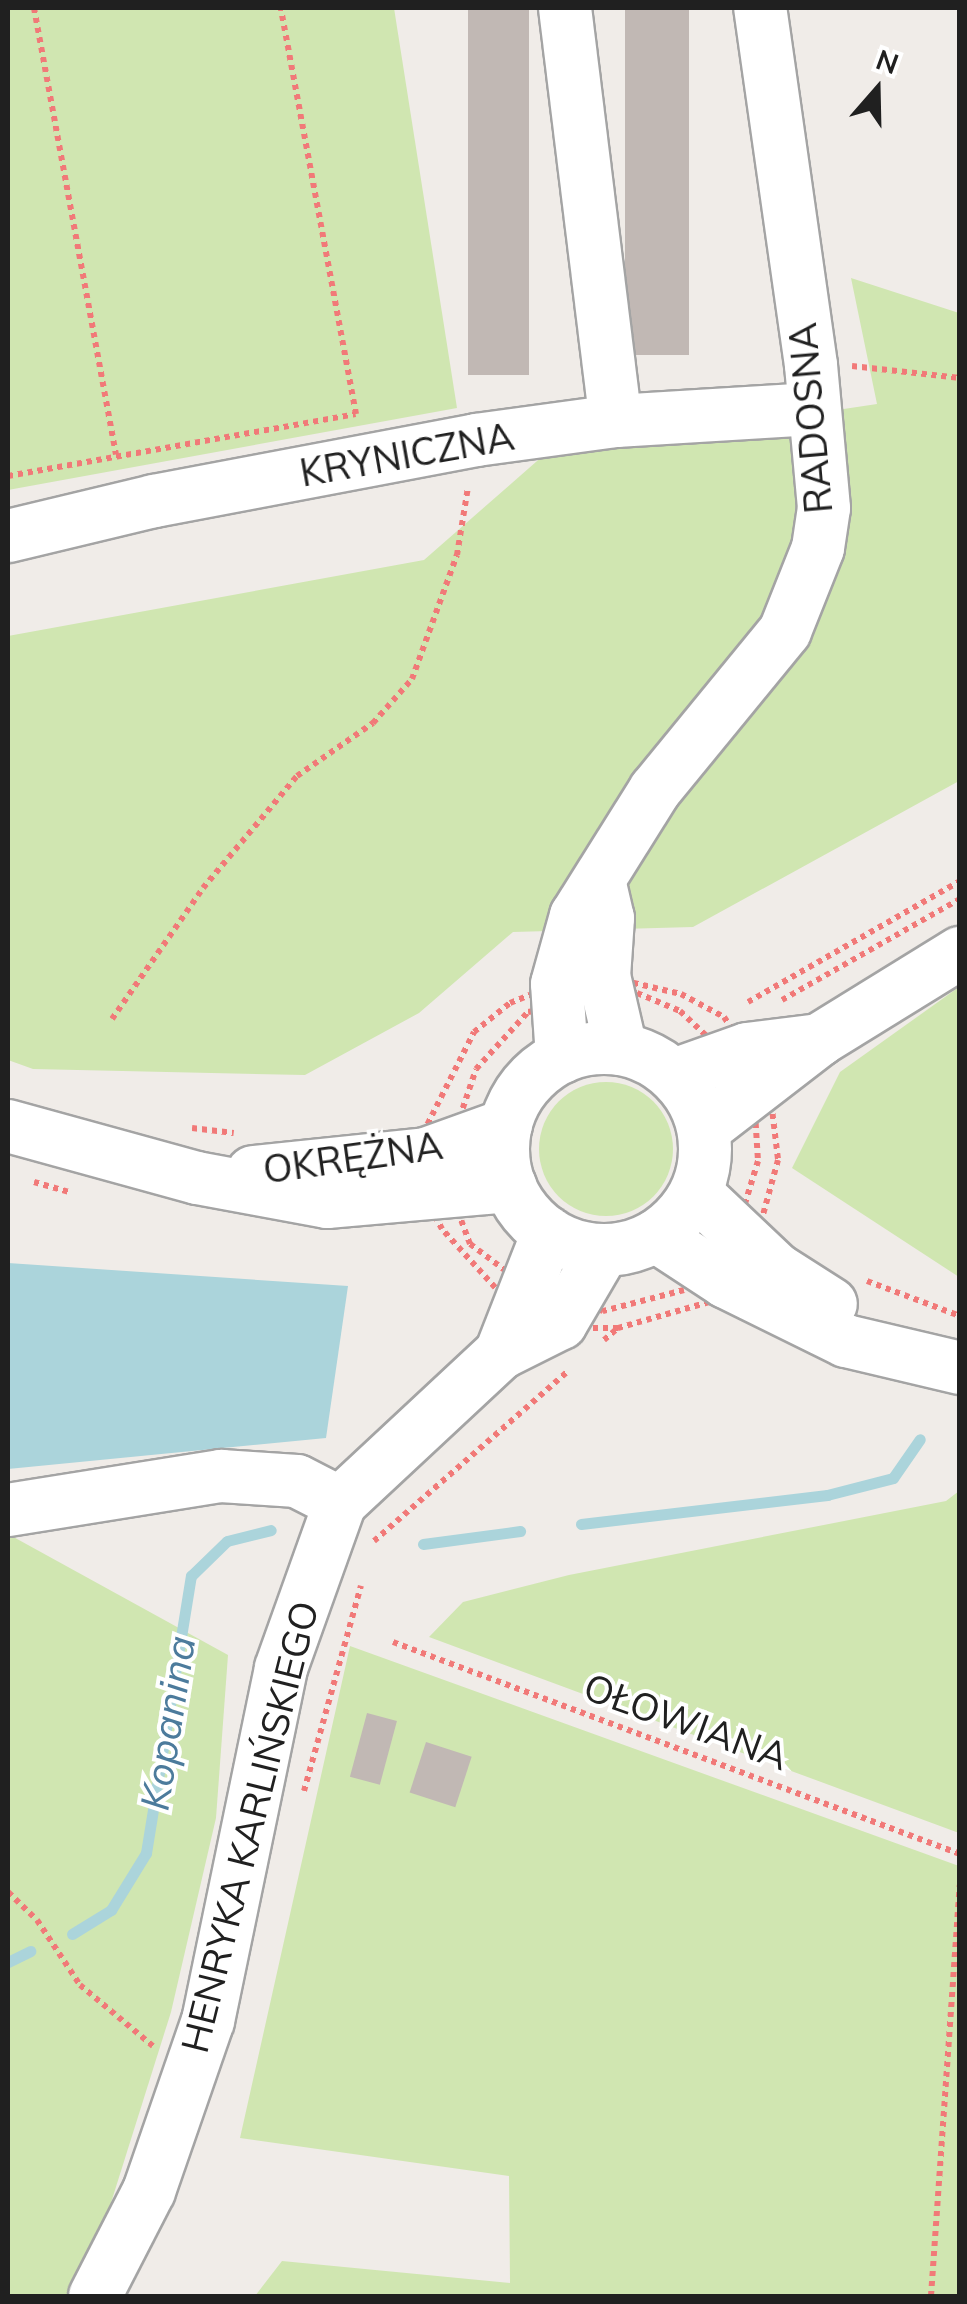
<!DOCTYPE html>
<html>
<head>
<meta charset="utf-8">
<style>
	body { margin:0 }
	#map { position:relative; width:967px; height:2304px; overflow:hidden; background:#f0ece8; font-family:Mulish,sans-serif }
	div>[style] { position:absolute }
	.grass>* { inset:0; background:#d0e6b1 }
	.round { border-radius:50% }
	.water>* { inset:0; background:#abd4db }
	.stream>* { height:11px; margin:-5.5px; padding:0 5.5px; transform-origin:5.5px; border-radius:5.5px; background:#abd4db }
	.building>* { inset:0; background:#c1b8b4; transform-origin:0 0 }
	.path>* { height:6px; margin-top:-3px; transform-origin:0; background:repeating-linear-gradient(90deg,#f17978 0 5px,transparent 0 10px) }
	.roads { filter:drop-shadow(2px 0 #a4a4a4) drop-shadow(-2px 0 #a4a4a4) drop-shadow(0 2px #a4a4a4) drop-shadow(0 -2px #a4a4a4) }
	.minor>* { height:52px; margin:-26px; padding:0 26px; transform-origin:26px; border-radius:26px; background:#fff }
	.minor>.ring { margin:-26px; padding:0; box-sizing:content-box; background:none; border:52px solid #fff; border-radius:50% }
	span { translate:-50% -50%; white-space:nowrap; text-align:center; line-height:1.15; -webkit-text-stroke:8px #fff; paint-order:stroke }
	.street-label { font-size:38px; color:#202020 }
	.water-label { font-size:40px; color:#4c7b9c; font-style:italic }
	.frame { position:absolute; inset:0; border:10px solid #202020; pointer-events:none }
	.north { position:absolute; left:827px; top:40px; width:100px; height:100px; -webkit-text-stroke:8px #fff; paint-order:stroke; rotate:20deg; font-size:28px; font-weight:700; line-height:40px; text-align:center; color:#202020 }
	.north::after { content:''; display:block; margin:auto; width:35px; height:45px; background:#202020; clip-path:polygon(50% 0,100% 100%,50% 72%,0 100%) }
</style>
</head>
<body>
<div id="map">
	<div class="grass">
		<i style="clip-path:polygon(8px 8px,394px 8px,457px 408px,8px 490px)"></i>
		<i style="clip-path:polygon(851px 278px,959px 313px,959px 781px,693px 927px,513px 932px,419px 1013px,305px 1075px,33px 1069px,8px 1060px,8px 636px,424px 560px,545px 454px,877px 404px)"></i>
		<i style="clip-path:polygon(959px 987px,959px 1277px,792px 1168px,840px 1072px)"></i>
		<i class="round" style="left:539px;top:1082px;width:134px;height:134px"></i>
		<i style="clip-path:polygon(959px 1491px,959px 1833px,429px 1637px,463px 1602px,569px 1575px,946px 1501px)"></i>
		<i style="clip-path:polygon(8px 1534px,228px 1655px,216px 1818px,171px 2012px,87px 2279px,72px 2296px,8px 2296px)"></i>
		<i style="clip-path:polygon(350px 1646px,959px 1866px,959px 2296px,255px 2296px,282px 2261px,510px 2283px,509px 2176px,240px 2138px)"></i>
	</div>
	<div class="water">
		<i style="clip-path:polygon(8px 1263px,348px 1286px,326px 1438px,8px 1469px)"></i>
	</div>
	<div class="stream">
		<i style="left:581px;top:1524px;width:248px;rotate:-6.7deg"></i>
		<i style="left:827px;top:1495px;width:68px;rotate:-14.4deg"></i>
		<i style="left:893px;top:1478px;width:47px;rotate:-55.3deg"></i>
		<i style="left:423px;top:1544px;width:98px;rotate:-7.6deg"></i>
		<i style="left:72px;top:1934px;width:46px;rotate:-31.6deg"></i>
		<i style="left:111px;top:1910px;width:67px;rotate:-58.4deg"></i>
		<i style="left:146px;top:1853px;width:281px;rotate:-80.8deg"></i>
		<i style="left:191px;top:1576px;width:50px;rotate:-44.2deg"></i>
		<i style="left:227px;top:1541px;width:45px;rotate:-14deg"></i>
		<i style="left:8px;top:1962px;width:25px;rotate:-26deg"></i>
	</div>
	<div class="building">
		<i style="left:468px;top:8px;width:61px;height:367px"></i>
		<i style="left:625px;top:8px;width:64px;height:347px"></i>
		<i style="left:367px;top:1713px;width:31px;height:66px;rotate:15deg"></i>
		<i style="left:426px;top:1742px;width:48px;height:53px;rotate:18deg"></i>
	</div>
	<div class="path">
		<i style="left:34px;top:8px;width:454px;rotate:79.6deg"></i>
		<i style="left:852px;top:366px;width:109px;rotate:6.3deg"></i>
		<i style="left:8px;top:476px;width:353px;rotate:-10.1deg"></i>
		<i style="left:356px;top:414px;width:413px;rotate:-100.5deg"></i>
		<i style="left:604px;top:976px;width:79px;rotate:13.2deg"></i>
		<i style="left:681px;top:994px;width:49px;rotate:28.1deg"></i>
		<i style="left:724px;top:1017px;width:81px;rotate:56.1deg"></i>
		<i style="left:769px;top:1084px;width:77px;rotate:83.2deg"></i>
		<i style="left:778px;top:1160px;width:91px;rotate:105.3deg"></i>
		<i style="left:754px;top:1248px;width:70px;rotate:129.8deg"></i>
		<i style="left:709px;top:1302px;width:95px;rotate:164.1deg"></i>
		<i style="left:618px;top:1328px;width:34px;rotate:180deg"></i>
		<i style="left:584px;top:1328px;width:88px;rotate:-158.1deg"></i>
		<i style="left:502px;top:1295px;width:89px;rotate:-132.3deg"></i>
		<i style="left:442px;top:1229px;width:17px;rotate:-118deg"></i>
		<i style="left:434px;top:1214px;width:82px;rotate:-97.7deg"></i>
		<i style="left:423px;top:1133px;width:113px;rotate:-63.2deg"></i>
		<i style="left:474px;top:1032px;width:46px;rotate:-38.9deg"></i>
		<i style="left:510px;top:1003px;width:51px;rotate:-22deg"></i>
		<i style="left:557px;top:984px;width:48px;rotate:-9.7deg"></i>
		<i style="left:637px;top:993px;width:47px;rotate:22.7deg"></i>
		<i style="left:680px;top:1011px;width:67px;rotate:43.2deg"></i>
		<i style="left:729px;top:1057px;width:62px;rotate:65.1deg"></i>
		<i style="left:755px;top:1113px;width:48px;rotate:86.4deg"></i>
		<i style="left:758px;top:1161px;width:75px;rotate:107deg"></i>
		<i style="left:736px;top:1233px;width:48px;rotate:130.7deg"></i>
		<i style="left:705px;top:1269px;width:30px;rotate:135deg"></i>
		<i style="left:684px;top:1290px;width:84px;rotate:165.5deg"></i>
		<i style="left:603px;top:1311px;width:76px;rotate:-163.2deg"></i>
		<i style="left:530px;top:1289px;width:75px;rotate:-143.1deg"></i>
		<i style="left:470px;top:1244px;width:54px;rotate:-110.4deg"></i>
		<i style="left:451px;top:1193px;width:47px;rotate:-91.2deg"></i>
		<i style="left:450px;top:1146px;width:81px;rotate:-71.3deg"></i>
		<i style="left:476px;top:1069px;width:77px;rotate:-47.6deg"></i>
		<i style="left:528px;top:1012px;width:111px;rotate:-9.9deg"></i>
		<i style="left:782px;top:1000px;width:205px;rotate:-29.6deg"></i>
		<i style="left:748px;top:1002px;width:244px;rotate:-29.7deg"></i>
		<i style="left:112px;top:1019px;width:160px;rotate:-55.2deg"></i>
		<i style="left:203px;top:888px;width:146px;rotate:-50deg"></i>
		<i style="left:297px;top:776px;width:93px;rotate:-34.9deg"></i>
		<i style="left:373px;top:723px;width:59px;rotate:-48.4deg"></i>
		<i style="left:412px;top:679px;width:132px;rotate:-70.1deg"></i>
		<i style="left:457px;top:555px;width:69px;rotate:-80.8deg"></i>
		<i style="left:192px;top:1128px;width:42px;rotate:6.8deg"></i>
		<i style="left:34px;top:1182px;width:37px;rotate:16deg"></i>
		<i style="left:867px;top:1281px;width:99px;rotate:20.6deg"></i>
		<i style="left:604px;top:1340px;width:18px;rotate:-41deg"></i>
		<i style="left:374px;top:1541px;width:258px;rotate:-41.2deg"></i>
		<i style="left:393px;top:1642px;width:605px;rotate:20.5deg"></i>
		<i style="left:304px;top:1791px;width:213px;rotate:-74.5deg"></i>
		<i style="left:8px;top:1892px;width:40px;rotate:44deg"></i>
		<i style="left:37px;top:1920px;width:78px;rotate:56.5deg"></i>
		<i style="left:80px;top:1985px;width:95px;rotate:39.9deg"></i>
		<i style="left:931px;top:2296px;width:412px;rotate:-86deg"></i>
	</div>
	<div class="roads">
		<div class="minor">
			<i style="left:565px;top:8px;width:416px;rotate:83deg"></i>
			<i style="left:8px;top:536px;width:150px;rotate:-13.5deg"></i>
			<i style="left:154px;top:501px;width:328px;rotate:-10.7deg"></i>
			<i style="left:476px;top:440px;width:141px;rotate:-7.7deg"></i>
			<i style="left:616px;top:421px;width:197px;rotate:-3.5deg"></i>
			<i style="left:600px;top:884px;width:35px;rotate:77deg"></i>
			<i style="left:608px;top:918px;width:58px;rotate:93.9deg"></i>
			<i style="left:604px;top:976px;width:75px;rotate:76.9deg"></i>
			<i class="ring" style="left:503px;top:1048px;width:150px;height:150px"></i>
			<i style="left:562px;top:1057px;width:73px;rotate:-93.9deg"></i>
			<i style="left:557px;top:984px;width:71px;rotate:-74.4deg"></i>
			<i style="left:576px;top:916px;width:149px;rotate:-57.9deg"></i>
			<i style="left:655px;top:790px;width:205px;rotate:-50.7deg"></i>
			<i style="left:785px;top:631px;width:89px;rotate:-68.3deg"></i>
			<i style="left:818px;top:548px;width:40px;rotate:-81.5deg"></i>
			<i style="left:824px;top:508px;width:144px;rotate:-95.2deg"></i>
			<i style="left:811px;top:365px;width:361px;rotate:-98.1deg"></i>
			<i style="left:674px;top:1075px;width:77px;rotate:-19.6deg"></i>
			<i style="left:747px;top:1049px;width:73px;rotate:-7.1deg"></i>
			<i style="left:8px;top:1126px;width:196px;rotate:15.4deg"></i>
			<i style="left:197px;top:1178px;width:132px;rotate:10.5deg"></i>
			<i style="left:327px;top:1202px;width:184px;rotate:-5deg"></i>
			<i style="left:704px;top:1129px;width:145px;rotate:-37.7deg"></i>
			<i style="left:819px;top:1040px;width:166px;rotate:-31.7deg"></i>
			<i style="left:253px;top:1172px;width:174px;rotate:-5.9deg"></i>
			<i style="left:426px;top:1154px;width:85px;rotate:-19.9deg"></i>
			<i style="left:696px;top:1193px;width:110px;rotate:43.5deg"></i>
			<i style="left:776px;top:1269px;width:65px;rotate:32.5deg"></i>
			<i style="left:656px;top:1236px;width:84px;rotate:33.3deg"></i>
			<i style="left:726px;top:1282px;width:134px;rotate:26.2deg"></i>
			<i style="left:846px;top:1341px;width:117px;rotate:13.3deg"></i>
			<i style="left:501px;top:1353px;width:129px;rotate:-68.6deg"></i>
			<i style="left:8px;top:1510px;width:216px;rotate:-9.1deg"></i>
			<i style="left:221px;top:1476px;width:76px;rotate:3.8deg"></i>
			<i style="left:297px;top:1481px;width:48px;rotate:27.1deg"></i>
			<i style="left:95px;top:2296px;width:118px;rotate:-62.8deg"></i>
			<i style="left:149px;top:2191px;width:180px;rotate:-70.9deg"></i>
			<i style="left:208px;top:2021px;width:360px;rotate:-78.3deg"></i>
			<i style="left:281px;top:1668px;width:175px;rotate:-70.3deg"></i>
			<i style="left:340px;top:1503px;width:220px;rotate:-43deg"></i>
			<i style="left:501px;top:1353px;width:67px;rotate:-26.6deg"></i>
			<i style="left:561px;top:1323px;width:83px;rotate:-59.7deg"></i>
		</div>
	</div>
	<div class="street-label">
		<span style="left:811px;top:418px;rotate:-95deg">RADOSNA</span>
		<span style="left:407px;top:455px;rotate:-10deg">KRYNICZNA</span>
		<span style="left:353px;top:1158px;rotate:-8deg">OKRĘŻNA</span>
		<span style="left:686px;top:1722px;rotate:20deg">OŁOWIANA</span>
		<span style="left:250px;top:1827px;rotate:-76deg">HENRYKA KARLIŃSKIEGO</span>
	</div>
	<div class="water-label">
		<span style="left:167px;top:1723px;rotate:-81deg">Kopanina</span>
	</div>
	<div class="frame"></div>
	<div class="north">N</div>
</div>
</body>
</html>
